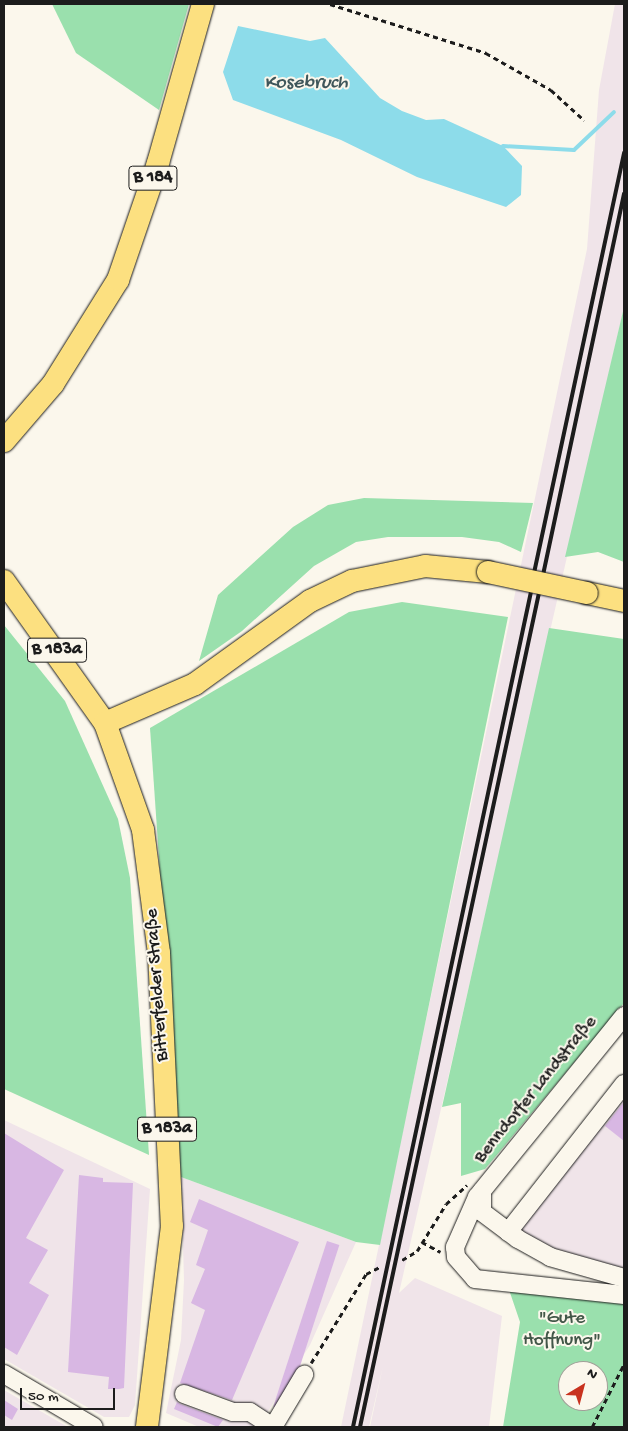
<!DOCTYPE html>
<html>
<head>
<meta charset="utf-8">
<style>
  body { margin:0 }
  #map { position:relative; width:628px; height:1431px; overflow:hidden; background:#fbf7ec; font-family:"Gochi Hand",sans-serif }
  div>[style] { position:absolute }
  .built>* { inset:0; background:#f0e4e9 }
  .green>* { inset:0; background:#9ae0ad }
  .water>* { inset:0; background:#8ddcea }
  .stream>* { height:4px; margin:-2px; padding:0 2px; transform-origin:2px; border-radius:2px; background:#8ddcea }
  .building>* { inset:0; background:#d8b7e3; transform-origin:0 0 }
  .path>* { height:2.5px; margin-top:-1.25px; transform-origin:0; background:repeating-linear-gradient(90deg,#1c1c1c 0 5px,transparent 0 9px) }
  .roads { filter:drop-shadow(0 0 1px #1c1c1c) drop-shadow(0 0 1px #1c1c1c) }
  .minor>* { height:18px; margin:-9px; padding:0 9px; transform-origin:9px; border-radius:9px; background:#fbf7ec }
  .major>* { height:22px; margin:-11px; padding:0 11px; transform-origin:11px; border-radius:11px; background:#fce080 }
  .rail>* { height:4px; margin:-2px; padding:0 2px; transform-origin:2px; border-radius:2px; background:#1c1c1c }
  .bridges { filter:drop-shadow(0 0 1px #1c1c1c) drop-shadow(0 0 1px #1c1c1c) }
  .major-bridge>* { height:22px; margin:-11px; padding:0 11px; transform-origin:11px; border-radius:11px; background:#fce080 }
  span { translate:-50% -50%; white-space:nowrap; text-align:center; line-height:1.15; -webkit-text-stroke:4px #fbf7ec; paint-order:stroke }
  .shield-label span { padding:1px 4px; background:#fbf7ec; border:1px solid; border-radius:4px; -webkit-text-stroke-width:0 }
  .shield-label { font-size:18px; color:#1c1c1c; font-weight:700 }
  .street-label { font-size:19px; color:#1c1c1c }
  .park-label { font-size:19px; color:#425748 }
  .water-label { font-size:20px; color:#3e565a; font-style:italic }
  .frame { position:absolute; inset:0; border:5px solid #1c1c1c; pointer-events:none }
  .north { position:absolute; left:558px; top:1361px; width:50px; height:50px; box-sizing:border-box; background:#fbf7ec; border:1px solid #a29f99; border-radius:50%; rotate:37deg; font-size:14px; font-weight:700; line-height:20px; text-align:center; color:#1c1c1c }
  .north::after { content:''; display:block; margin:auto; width:18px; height:22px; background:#c8321e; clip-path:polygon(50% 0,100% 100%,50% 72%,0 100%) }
  .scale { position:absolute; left:20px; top:1388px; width:95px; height:22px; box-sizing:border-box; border:2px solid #1c1c1c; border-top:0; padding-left:6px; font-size:15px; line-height:18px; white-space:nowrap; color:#1c1c1c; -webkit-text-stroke:4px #fbf7ec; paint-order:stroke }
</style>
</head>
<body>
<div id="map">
  <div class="built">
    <div style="clip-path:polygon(615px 4px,624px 4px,624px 307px,399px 1293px,415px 1278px,502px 1316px,489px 1427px,370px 1427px,383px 1366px,369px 1427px,341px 1427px,587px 249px,599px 90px)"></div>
    <div style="clip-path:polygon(624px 1085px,624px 1277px,508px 1232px)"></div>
    <div style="clip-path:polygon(4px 1120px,150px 1189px,135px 1405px,129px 1417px,104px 1417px,4px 1359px)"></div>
    <div style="clip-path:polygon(181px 1177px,356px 1242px,310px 1345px,258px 1427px,199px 1427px,166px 1413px,181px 1340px,184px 1280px)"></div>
    <div style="clip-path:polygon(4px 1390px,68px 1427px,4px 1427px)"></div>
  </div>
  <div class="green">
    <div style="clip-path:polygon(52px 4px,189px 4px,159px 110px,76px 53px)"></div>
    <div style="clip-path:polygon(624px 307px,624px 562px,598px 552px,565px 557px)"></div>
    <div style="clip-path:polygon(364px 498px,533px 503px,521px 552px,499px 542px,462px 537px,388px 537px,356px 542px,314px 566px,242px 631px,199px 661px,218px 595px,293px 527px,328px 505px)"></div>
    <div style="clip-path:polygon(402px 602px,508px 617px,380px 1245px,356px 1242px,181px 1177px,150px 728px,349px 612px)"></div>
    <div style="clip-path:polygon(4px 625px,65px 701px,118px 819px,130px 878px,149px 1155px,4px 1089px)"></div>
    <div style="clip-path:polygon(549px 628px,624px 639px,624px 1003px,485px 1169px,461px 1176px,461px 1103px,442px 1107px)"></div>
    <div style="clip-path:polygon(evenodd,506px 1281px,624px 1295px,624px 1427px,503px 1427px,520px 1322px,506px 1281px,568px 1371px,598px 1371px,598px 1401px,568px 1401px,568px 1371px)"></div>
  </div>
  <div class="water">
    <div style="clip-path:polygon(238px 26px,310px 41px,325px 38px,380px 98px,402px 111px,426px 120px,444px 119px,503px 146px,522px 166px,521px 195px,506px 207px,417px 177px,341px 140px,233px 100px,223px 72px)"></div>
  </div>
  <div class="stream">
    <div style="left:503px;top:146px;width:71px;rotate:3.2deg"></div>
    <div style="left:574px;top:150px;width:55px;rotate:-43.5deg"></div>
  </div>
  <div class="building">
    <div style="clip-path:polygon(624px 1102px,624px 1141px,605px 1126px)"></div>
    <div style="clip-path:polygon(4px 1133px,64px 1170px,26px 1238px,48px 1250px,29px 1283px,49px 1295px,17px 1355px,4px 1347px)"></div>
    <div style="clip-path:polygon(79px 1175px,103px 1178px,103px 1182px,133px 1183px,124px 1388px,119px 1389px,108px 1389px,109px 1377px,68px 1372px)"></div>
    <div style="clip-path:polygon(199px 1199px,299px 1242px,232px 1400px,180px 1383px,205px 1310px,191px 1303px,205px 1269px,196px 1265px,208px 1230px,190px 1222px)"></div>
    <div style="left:327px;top:1241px;width:13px;height:174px;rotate:18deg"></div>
    <div style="clip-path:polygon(4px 1400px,18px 1409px,12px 1420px,4px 1415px)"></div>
    <div style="clip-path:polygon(177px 1402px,180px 1404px,223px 1420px,218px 1427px,174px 1409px)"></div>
  </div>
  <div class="path">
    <div style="left:330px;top:4px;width:164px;rotate:17.4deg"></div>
    <div style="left:486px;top:53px;width:75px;rotate:29.6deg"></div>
    <div style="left:551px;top:90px;width:45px;rotate:42.3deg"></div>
    <div style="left:422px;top:1242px;width:21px;rotate:28deg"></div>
    <div style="left:402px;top:1260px;width:17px;rotate:-31deg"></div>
    <div style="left:417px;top:1251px;width:55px;rotate:-58.3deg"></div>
    <div style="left:446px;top:1204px;width:28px;rotate:-42deg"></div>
    <div style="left:311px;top:1363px;width:105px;rotate:-58.3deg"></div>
    <div style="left:366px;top:1274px;width:16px;rotate:-27deg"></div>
    <div style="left:592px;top:1427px;width:71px;rotate:-63.1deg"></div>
  </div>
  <div class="roads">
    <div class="minor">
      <div style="left:624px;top:1016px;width:233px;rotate:129.1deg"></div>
      <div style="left:477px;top:1197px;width:55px;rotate:113.7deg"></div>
      <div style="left:455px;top:1247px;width:10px;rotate:84deg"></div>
      <div style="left:456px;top:1257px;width:29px;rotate:49deg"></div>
      <div style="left:475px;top:1279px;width:150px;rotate:6.1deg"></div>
      <div style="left:482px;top:1191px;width:21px;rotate:90deg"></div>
      <div style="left:482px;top:1212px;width:45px;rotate:36.9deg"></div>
      <div style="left:518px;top:1239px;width:37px;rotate:29deg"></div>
      <div style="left:550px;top:1257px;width:77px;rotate:15.8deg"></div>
      <div style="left:508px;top:1232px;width:188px;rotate:-51.9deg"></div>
      <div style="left:4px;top:1374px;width:104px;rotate:30.5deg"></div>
      <div style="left:184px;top:1394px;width:52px;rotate:20.2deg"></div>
      <div style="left:233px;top:1412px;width:17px"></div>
      <div style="left:250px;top:1412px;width:27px;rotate:33deg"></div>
      <div style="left:273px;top:1427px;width:61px;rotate:-59.2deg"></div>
    </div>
    <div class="major">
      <div style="left:4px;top:441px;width:75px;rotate:-49.3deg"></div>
      <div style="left:53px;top:384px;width:123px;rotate:-58deg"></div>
      <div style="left:118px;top:280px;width:124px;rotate:-71.1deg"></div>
      <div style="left:158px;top:163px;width:165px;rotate:-74.2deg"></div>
      <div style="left:4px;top:581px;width:174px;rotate:54.6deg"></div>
      <div style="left:105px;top:723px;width:114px;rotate:70.4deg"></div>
      <div style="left:143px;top:830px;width:124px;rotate:82.6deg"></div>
      <div style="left:159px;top:953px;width:273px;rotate:87.3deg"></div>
      <div style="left:172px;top:1226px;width:203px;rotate:97.1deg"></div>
      <div style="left:587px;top:593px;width:38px;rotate:12deg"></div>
      <div style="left:105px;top:723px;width:98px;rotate:-23.4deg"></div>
      <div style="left:195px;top:684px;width:142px;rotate:-35.8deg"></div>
      <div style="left:310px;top:601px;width:47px;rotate:-25.5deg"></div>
      <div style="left:352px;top:581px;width:75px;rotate:-11.6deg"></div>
      <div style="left:425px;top:566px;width:63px;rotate:5.4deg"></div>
    </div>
  </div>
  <div class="rail">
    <div style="left:534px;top:573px;width:430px;rotate:-77.9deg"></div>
    <div style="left:543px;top:575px;width:390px;rotate:-78deg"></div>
    <div style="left:353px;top:1427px;width:854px;rotate:-77.97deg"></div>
    <div style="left:360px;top:1427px;width:853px;rotate:-77.89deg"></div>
  </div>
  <div class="bridges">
    <div class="major-bridge">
      <div style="left:488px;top:572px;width:101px;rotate:12deg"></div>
    </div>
  </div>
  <div class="shield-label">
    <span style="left:153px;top:178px">B 184</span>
    <span style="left:57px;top:650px">B 183a</span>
    <span style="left:167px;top:1129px">B 183a</span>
  </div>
  <div class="street-label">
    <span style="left:158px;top:985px;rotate:-94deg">Bitterfelder Straße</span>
    <span style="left:536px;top:1090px;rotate:-51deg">Benndorfer Landstraße</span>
  </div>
  <div class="park-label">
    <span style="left:562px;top:1330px">"Gute<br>Hoffnung"</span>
  </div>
  <div class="water-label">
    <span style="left:306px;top:83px">Kosebruch</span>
  </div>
  <div class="frame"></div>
  <div class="north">N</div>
  <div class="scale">50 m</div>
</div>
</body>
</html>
